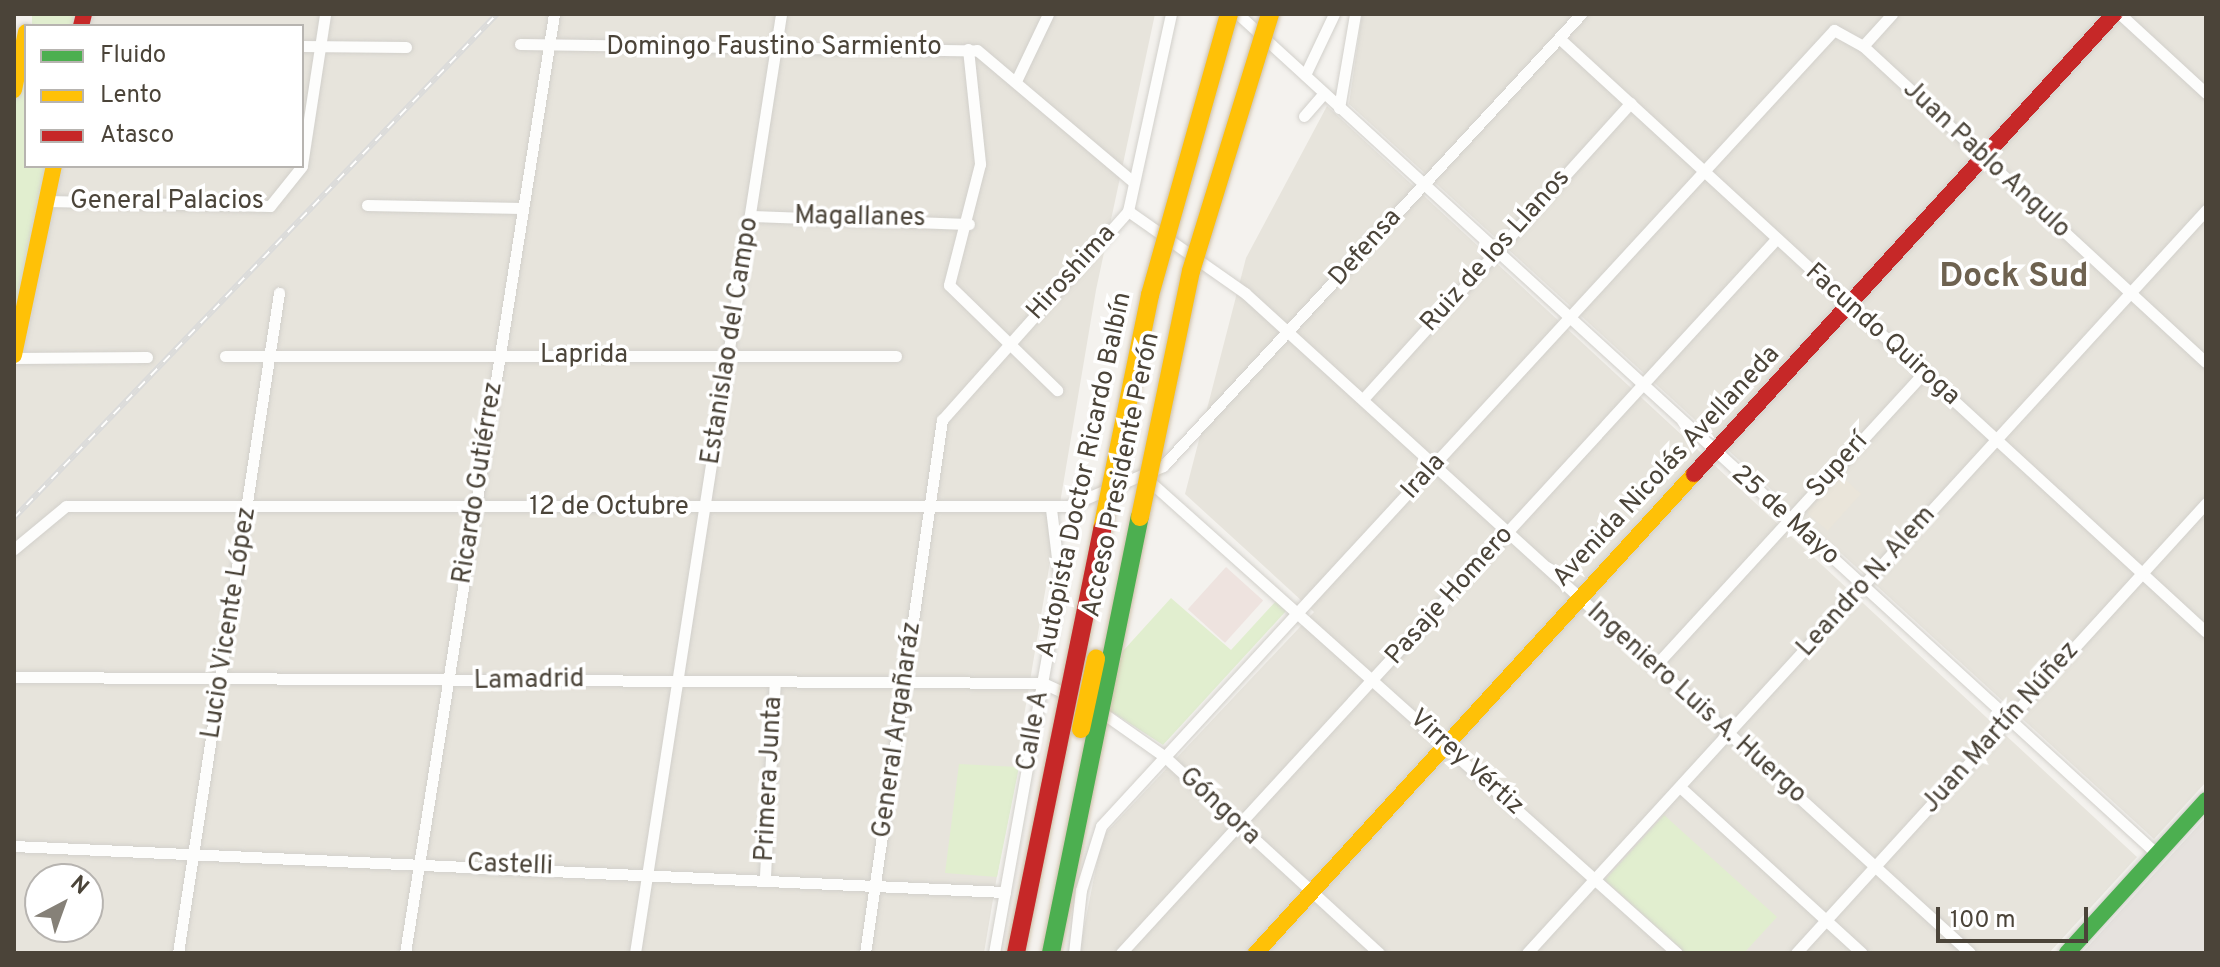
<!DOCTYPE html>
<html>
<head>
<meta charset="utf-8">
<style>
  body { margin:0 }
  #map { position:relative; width:2220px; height:967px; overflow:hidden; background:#f4f2ee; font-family:Overpass,sans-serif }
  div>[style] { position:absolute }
  .residential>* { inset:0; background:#e7e4dc }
  .industrial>* { inset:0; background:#e6e2de }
  .education>* { inset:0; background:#eae5da; transform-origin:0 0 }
  .medical>* { inset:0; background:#eee3df; transform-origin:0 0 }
  .green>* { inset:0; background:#e1eecf; transform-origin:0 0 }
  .roads { filter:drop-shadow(0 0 2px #d2d0cb) drop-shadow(0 0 2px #d2d0cb) }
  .street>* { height:11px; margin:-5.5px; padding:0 5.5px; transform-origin:5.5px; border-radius:5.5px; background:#fdfdfc }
  .fast>* { height:16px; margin:-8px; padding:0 8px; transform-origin:8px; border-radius:8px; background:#4caf50 }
  .slow>* { height:16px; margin:-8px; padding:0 8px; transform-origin:8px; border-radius:8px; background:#ffc107 }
  .jam>* { height:16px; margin:-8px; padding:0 8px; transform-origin:8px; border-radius:8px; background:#c62828 }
  .rail>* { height:6px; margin-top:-3px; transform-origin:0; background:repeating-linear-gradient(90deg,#fff 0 9px,#dbdbda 0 18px); box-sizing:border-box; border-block:2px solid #dbdbda }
  .bridges { filter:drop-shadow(0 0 2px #ccbfa9) drop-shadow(0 0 2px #ccbfa9) }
  .fast-bridge>* { height:18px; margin:-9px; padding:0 9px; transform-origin:9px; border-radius:9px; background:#4caf50 }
  .slow-bridge>* { height:18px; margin:-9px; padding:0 9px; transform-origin:9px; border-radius:9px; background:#ffc107 }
  .jam-bridge>* { height:18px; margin:-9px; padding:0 9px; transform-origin:9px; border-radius:9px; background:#c62828 }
  span { translate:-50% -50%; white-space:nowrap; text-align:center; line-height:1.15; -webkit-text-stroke:7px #fff; paint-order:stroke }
  .street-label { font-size:26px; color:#4b4439 }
  .district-label { font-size:34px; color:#6e6250; font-weight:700 }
  .frame { position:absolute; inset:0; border:16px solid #4b4439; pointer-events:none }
  .legend { position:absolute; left:24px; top:24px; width:280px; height:144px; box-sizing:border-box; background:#fff; border:2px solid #b7b4b0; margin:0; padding:10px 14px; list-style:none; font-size:24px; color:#4b4439 }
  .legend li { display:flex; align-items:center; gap:16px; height:40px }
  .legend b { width:40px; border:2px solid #b7b4b0 }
  .north { position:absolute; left:24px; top:863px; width:80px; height:80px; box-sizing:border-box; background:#fff; border:2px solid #b7b4b0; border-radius:50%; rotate:41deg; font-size:22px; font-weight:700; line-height:32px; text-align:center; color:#4b4439 }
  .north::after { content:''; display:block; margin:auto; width:28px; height:36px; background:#868178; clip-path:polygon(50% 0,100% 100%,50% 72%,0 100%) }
  .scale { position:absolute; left:1936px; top:907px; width:152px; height:36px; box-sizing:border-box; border:4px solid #4b4439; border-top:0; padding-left:10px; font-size:24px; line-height:28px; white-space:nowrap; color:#4b4439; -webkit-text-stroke:6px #fff; paint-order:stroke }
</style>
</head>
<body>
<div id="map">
  <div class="residential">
    <div style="clip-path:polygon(evenodd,90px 14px,1155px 14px,1096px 290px,984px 953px,14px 953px,14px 369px,59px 166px,302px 166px,302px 26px,88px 26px,90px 14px,40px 879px,88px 879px,88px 927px,40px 927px,40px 879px)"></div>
    <div style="clip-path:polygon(1362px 14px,2206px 14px,2206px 782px,2154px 839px,1349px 104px)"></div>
    <div style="clip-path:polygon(1327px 106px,2137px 857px,2049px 953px,1079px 953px,1102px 837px,1314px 612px,1185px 494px,1246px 258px)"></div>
  </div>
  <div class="industrial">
    <div style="clip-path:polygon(2206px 817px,2206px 953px,2082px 953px)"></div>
  </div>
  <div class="education">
    <div style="left:1838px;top:473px;width:31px;height:50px;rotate:42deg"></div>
  </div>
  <div class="medical">
    <div style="left:1226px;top:567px;width:50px;height:57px;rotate:42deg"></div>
  </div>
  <div class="green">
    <div style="left:32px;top:14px;width:51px;height:12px"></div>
    <div style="clip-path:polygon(26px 35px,26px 166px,54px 166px,14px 355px,14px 90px)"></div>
    <div style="clip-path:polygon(1171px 598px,1231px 650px,1276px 601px,1286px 611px,1163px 745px,1106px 708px,1123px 651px)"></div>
    <div style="clip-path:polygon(959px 764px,1019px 767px,997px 877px,945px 873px)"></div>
    <div style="clip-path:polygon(1664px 815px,1777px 917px,1744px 953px,1686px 953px,1605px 880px)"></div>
  </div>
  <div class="roads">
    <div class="street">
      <div style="left:1238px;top:14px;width:1245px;rotate:42.43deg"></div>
      <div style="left:2120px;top:14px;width:117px;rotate:42.6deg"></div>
      <div style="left:1559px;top:38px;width:878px;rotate:42.55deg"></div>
      <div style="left:520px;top:44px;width:457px;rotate:0.8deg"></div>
      <div style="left:977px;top:50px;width:204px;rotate:40.2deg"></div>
      <div style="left:302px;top:46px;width:104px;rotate:0.6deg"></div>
      <div style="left:1863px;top:46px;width:43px;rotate:-47.8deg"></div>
      <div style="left:968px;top:49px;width:116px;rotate:84deg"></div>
      <div style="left:980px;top:164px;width:125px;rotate:104.4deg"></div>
      <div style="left:949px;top:285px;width:151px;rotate:44.2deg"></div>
      <div style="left:1305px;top:75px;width:68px;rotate:-64.6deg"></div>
      <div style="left:1017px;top:79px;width:72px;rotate:-64.5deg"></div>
      <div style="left:1339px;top:108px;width:95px;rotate:-80.3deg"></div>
      <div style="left:1304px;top:116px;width:30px;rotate:-49deg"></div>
      <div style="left:302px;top:165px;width:153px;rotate:-81.3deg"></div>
      <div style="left:48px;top:201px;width:222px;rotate:1.3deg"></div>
      <div style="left:270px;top:206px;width:51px;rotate:-51.3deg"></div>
      <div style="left:367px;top:205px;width:155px;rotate:1.1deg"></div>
      <div style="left:1128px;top:211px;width:143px;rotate:35deg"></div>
      <div style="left:1245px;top:293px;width:980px;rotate:42.31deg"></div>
      <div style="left:751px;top:216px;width:218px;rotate:2.1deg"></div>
      <div style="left:225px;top:356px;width:671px"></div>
      <div style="left:14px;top:358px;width:133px;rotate:-0.4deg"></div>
      <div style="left:1363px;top:399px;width:399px;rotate:-47.9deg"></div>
      <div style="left:1147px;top:479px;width:711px;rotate:41.81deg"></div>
      <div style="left:14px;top:549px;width:67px;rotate:-39.6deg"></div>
      <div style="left:66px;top:506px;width:1002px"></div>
      <div style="left:1068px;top:506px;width:103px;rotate:-22.8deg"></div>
      <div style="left:1163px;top:466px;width:616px;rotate:-47.24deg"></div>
      <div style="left:1655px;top:666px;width:398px;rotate:-47.5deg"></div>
      <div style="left:14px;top:677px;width:1029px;rotate:0.33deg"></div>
      <div style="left:1043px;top:683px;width:31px;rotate:25deg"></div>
      <div style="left:1097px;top:709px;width:83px;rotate:35.2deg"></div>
      <div style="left:1165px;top:757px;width:290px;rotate:42.5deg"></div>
      <div style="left:1680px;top:787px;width:246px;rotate:42.4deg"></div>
      <div style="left:14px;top:846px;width:992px;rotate:2.66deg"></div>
      <div style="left:765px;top:876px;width:195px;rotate:-87.1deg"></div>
      <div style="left:178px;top:953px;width:668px;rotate:-81.3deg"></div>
      <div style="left:405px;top:953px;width:951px;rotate:-80.98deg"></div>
      <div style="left:635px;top:953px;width:950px;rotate:-81.16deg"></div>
      <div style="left:865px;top:953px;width:539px;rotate:-81.78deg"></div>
      <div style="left:942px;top:420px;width:280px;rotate:-48.3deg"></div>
      <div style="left:1128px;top:211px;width:202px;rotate:-77.7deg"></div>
      <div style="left:994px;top:953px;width:377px;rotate:-79.9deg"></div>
      <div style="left:1060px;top:582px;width:74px;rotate:-97deg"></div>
      <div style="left:1074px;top:953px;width:63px;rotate:-83.7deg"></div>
      <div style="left:1081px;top:890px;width:67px;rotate:-72.6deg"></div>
      <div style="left:1101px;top:826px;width:1082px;rotate:-47.36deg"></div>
      <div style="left:1834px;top:30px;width:33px;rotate:29deg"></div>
      <div style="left:1863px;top:46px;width:466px;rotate:42.7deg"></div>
      <div style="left:1121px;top:953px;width:970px;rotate:-47.46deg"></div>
      <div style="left:1527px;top:953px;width:1007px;rotate:-47.58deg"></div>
      <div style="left:1796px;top:953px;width:609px;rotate:-47.66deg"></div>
    </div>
    <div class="fast">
      <div style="left:2067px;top:953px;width:207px;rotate:-47.7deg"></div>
    </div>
    <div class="slow">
      <div style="left:14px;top:90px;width:59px;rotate:-78.3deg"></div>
      <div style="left:14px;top:355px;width:193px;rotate:-78.1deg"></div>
      <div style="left:1256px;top:953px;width:649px;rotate:-47.56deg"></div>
    </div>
    <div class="jam">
      <div style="left:81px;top:26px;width:12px;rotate:-76deg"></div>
      <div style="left:1694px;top:474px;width:623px;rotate:-47.6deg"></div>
    </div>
  </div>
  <div class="rail">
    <div style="left:14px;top:518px;width:698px;rotate:-46.22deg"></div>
  </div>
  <div class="bridges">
    <div class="fast-bridge">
      <div style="left:1051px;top:953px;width:445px;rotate:-78.5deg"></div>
    </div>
    <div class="slow-bridge">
      <div style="left:1140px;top:517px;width:251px;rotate:-78.3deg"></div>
      <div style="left:1191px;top:271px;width:269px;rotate:-72.9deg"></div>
      <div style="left:1102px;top:529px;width:239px;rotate:-78.4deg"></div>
      <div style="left:1150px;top:295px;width:292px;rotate:-74.3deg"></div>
      <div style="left:1081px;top:729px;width:72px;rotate:-77.9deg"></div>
    </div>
    <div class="jam-bridge">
      <div style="left:1016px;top:953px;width:433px;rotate:-78.5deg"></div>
    </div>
  </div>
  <div class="street-label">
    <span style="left:774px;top:48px">Domingo Faustino Sarmiento</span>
    <span style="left:1986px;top:160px;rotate:43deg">Juan Pablo Angulo</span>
    <span style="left:167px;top:202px">General Palacios</span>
    <span style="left:860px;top:218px;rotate:1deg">Magallanes</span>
    <span style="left:1366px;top:248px;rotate:-48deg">Defensa</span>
    <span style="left:1496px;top:251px;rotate:-48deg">Ruiz de los Llanos</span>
    <span style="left:1072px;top:273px;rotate:-48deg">Hiroshima</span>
    <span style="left:1882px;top:335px;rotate:42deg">Facundo Quiroga</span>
    <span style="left:731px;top:341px;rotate:-81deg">Estanislao del Campo</span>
    <span style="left:584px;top:356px">Laprida</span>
    <span style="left:1838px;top:466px;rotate:-48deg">Superí</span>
    <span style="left:1667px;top:467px;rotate:-47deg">Avenida Nicolás Avellaneda</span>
    <span style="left:1085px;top:475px;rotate:-78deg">Autopista Doctor Ricardo Balbín</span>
    <span style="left:1122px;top:475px;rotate:-78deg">Acceso Presidente Perón</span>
    <span style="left:1424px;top:477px;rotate:-48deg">Irala</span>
    <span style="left:479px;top:483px;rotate:-81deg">Ricardo Gutiérrez</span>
    <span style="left:609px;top:508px">12 de Octubre</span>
    <span style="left:1785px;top:516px;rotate:42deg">25 de Mayo</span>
    <span style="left:1867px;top:582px;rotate:-48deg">Leandro N. Alem</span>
    <span style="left:1450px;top:596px;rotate:-48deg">Pasaje Homero</span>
    <span style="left:230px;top:623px;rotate:-81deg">Lucio Vicente López</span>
    <span style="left:529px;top:681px;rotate:-1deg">Lamadrid</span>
    <span style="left:1696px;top:704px;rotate:42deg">Ingeniero Luis A. Huergo</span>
    <span style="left:2001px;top:728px;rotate:-48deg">Juan Martín Núñez</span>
    <span style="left:898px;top:730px;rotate:-82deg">General Argañaráz</span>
    <span style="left:1034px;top:731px;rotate:-80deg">Calle A</span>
    <span style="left:1466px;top:763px;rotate:42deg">Virrey Vértiz</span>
    <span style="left:770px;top:779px;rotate:-87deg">Primera Junta</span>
    <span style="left:1219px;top:807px;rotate:43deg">Góngora</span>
    <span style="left:510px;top:866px;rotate:2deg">Castelli</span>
  </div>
  <div class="district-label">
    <span style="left:2014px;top:278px">Dock Sud</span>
  </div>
  <div class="frame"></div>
  <ul class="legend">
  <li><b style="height:10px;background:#4caf50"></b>Fluido</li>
  <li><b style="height:10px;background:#ffc107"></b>Lento</li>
  <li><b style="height:10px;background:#c62828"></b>Atasco</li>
  </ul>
  <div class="north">N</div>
  <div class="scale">100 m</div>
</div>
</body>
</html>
